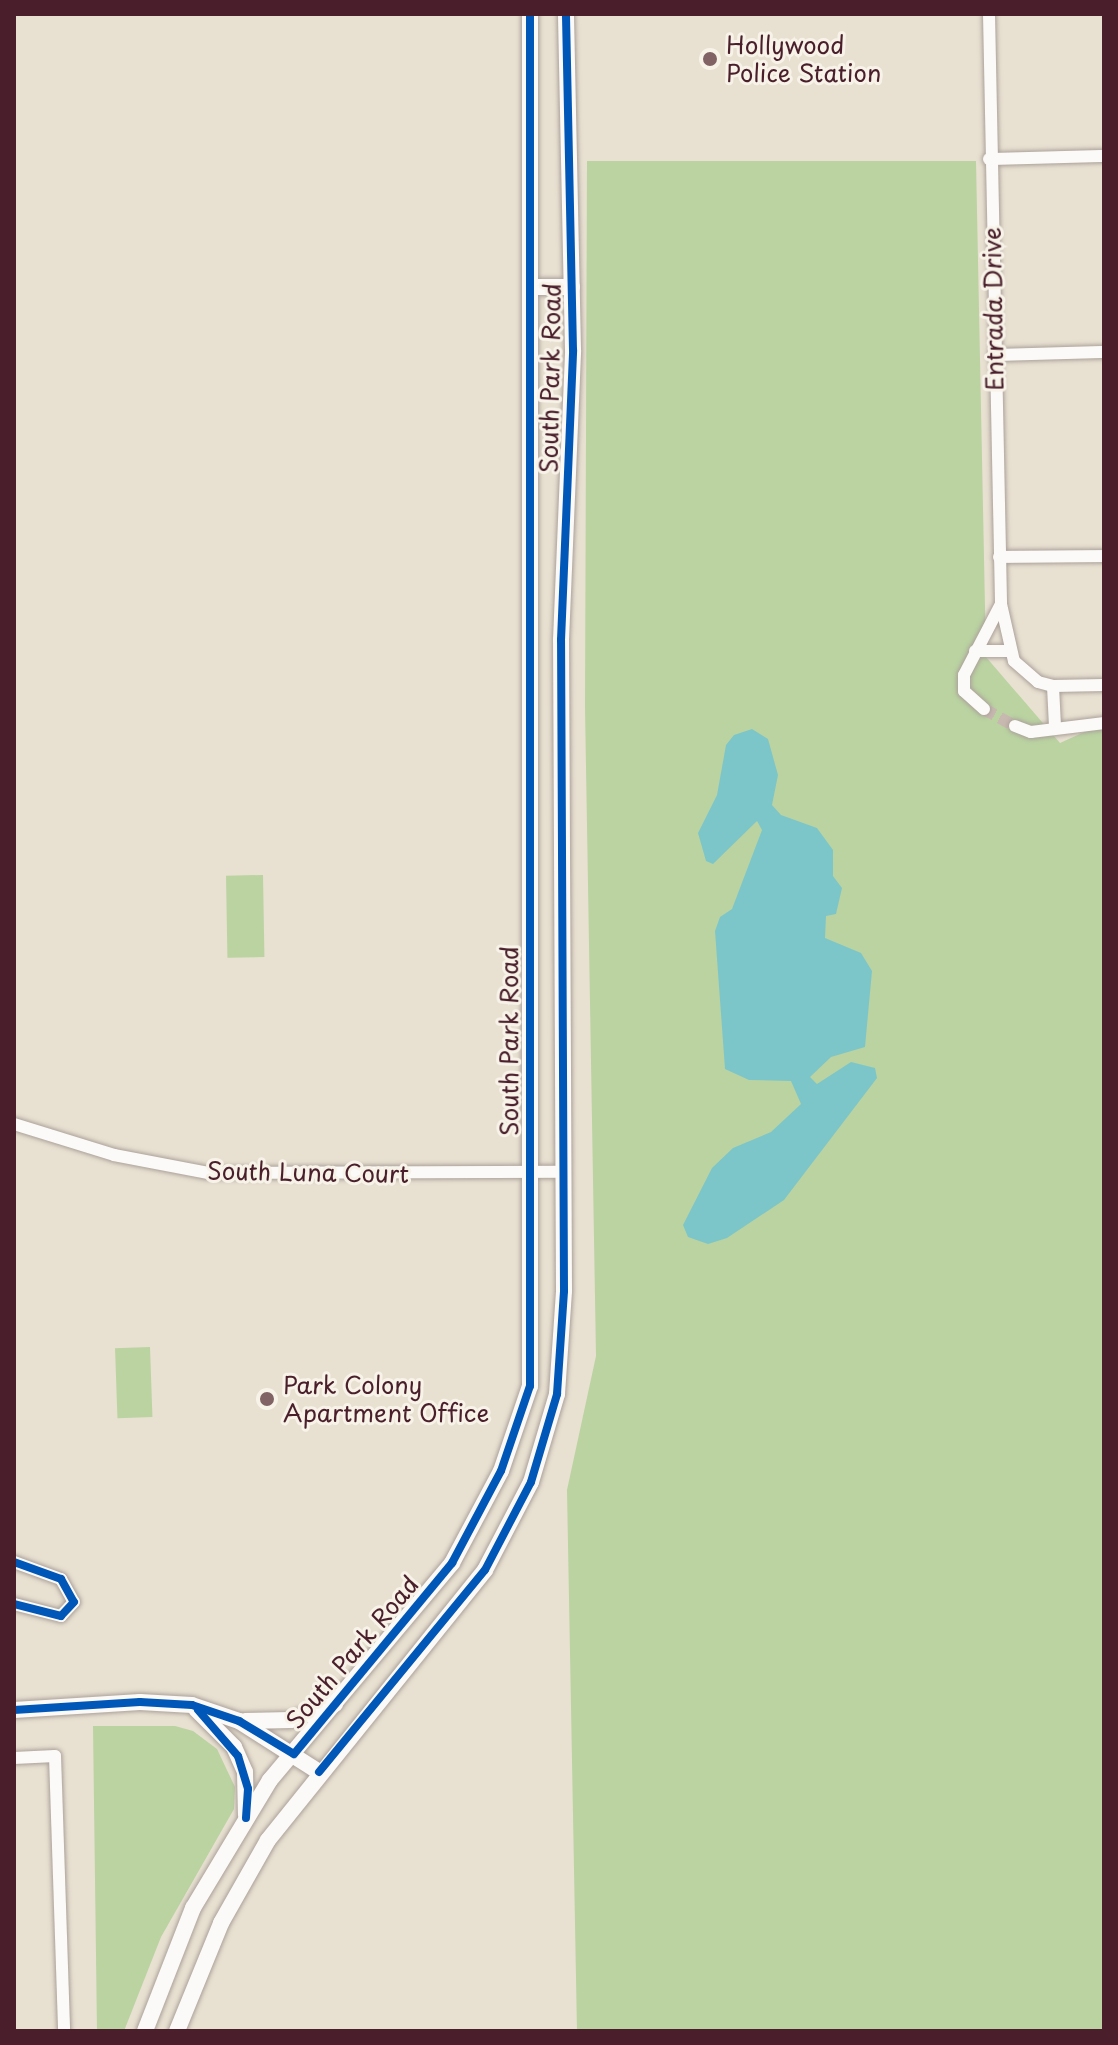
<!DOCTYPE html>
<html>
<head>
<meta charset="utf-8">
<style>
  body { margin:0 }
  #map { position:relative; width:1118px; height:2045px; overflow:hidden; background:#e8e0d1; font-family:"Playpen Sans",sans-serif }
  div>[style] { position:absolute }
  .green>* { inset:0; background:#bad3a1; transform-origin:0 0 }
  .water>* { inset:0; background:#7cc6c9 }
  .street-tunnel>* { height:12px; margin-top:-6px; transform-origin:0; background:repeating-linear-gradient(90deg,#c8b9b0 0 12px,transparent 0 18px) }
  .roads { filter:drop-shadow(0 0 2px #aba19a) drop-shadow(0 0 2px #aba19a) }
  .street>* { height:12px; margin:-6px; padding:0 6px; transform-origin:6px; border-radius:6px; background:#fcfaf8 }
  .secondary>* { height:16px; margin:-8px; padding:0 8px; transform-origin:8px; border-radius:8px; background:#fcfaf8 }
  .cycleway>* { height:8px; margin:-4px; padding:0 4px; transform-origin:4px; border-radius:4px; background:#0057b8 }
  .dots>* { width:22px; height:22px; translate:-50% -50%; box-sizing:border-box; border:4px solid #f7f3e8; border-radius:50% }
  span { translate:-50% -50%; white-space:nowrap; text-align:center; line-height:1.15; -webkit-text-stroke:6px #f7f3e8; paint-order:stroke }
  .poi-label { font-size:24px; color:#4a1f2b }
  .left { translate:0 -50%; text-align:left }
  .street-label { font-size:24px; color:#4a1f2b }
  .frame { position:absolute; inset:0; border:16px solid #4a1f2b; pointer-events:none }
</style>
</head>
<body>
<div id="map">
  <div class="green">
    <div style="clip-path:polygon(587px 161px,976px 161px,986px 657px,1060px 743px,1104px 723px,1104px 2031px,577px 2031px,567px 1490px,596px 1356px,585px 707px)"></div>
    <div style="left:263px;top:875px;width:82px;height:37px;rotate:89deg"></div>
    <div style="left:150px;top:1347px;width:70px;height:35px;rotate:88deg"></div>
    <div style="clip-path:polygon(93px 1726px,175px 1726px,193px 1731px,217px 1749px,235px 1787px,234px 1809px,161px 1937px,124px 2031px,97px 2031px)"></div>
  </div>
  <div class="water">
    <div style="clip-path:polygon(752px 729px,768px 739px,778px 775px,772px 805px,781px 815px,817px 828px,833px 850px,833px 876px,842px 888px,836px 914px,826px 916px,825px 938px,861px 953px,872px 971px,865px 1047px,831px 1057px,810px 1077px,817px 1084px,851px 1062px,875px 1068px,877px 1078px,784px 1200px,727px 1238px,708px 1244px,688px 1237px,683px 1225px,712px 1168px,733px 1148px,771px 1132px,801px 1104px,791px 1081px,749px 1080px,725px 1069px,715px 931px,720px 917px,732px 909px,762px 830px,757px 821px,713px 864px,706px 861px,698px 833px,717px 795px,726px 745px,734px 735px)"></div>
  </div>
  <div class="street-tunnel">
    <div style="left:984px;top:709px;width:35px;rotate:29deg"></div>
  </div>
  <div class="roads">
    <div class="street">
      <div style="left:989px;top:14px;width:590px;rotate:88.83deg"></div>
      <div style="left:1001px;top:604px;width:58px;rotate:77.2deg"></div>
      <div style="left:1014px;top:661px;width:32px;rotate:41deg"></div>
      <div style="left:1038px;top:682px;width:16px;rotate:15deg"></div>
      <div style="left:989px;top:159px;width:115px;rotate:-1.5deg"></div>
      <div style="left:994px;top:355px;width:110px;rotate:-1.6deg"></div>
      <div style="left:999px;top:557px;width:105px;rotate:-0.5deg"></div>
      <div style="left:975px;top:651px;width:33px"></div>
      <div style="left:984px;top:709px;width:27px;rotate:-138deg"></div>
      <div style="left:964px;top:691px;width:16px;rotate:-90deg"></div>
      <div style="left:964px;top:675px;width:80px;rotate:-62.5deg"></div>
      <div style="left:1015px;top:726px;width:17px;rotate:21deg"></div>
      <div style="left:1031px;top:732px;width:74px;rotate:-7deg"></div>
      <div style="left:1055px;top:726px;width:40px;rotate:-92.9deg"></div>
      <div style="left:1053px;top:686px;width:51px;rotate:-1.1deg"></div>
      <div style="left:14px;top:1124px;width:105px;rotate:17.2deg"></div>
      <div style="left:114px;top:1155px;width:96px;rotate:10.8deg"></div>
      <div style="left:208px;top:1173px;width:353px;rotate:-0.2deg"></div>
      <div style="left:14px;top:1562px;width:50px;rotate:19.9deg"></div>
      <div style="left:61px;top:1579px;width:26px;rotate:61deg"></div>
      <div style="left:74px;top:1602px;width:19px;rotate:133deg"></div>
      <div style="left:61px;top:1616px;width:49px;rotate:-165.7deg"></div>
      <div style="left:14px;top:1758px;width:41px;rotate:-2.8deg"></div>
      <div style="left:55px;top:1756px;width:275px;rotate:88.1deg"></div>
    </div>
    <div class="secondary">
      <div style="left:533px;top:287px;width:39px"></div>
      <div style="left:196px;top:1709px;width:54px;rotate:45deg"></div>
      <div style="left:234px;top:1747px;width:27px;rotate:66deg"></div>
      <div style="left:245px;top:1772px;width:43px;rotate:88.7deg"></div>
      <div style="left:14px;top:1710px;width:126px;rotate:-3.6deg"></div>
      <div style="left:140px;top:1702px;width:52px;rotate:3.3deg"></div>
      <div style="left:192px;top:1705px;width:50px;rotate:18.8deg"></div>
      <div style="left:239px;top:1721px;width:95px;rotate:32.5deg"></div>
      <div style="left:245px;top:1721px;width:46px;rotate:-1.2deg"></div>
      <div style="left:291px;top:1720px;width:47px;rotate:-20deg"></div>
      <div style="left:145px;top:2031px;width:132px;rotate:-68.7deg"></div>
      <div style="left:193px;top:1908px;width:149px;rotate:-59deg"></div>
      <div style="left:270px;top:1780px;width:283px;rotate:-50deg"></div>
      <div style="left:452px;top:1563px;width:104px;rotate:-62deg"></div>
      <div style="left:501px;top:1471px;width:90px;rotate:-71.2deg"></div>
      <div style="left:530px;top:1386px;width:1372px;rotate:-90deg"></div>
      <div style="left:177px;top:2031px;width:117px;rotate:-67.8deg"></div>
      <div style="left:221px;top:1923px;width:95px;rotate:-60.5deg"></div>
      <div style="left:268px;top:1840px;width:346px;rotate:-51.2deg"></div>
      <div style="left:485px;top:1570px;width:99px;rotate:-62.4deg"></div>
      <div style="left:531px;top:1482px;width:92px;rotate:-73.5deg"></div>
      <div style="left:557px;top:1394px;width:103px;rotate:-86.1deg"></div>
      <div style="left:564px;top:1291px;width:651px;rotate:-90.26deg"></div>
      <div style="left:561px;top:640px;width:290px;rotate:-87.6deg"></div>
      <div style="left:573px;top:350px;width:336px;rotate:-91.2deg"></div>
    </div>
  </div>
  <div class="cycleway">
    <div style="left:14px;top:1562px;width:50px;rotate:19.9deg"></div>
    <div style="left:61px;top:1579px;width:26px;rotate:61deg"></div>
    <div style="left:74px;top:1602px;width:19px;rotate:133deg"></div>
    <div style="left:61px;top:1616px;width:49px;rotate:-165.7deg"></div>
    <div style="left:14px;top:1710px;width:126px;rotate:-3.6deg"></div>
    <div style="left:140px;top:1702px;width:52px;rotate:3.3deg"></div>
    <div style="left:192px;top:1705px;width:50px;rotate:18.8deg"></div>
    <div style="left:239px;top:1721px;width:64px;rotate:31deg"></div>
    <div style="left:294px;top:1754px;width:248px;rotate:-50.4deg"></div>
    <div style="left:452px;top:1563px;width:104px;rotate:-62deg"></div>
    <div style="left:501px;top:1471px;width:90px;rotate:-71.2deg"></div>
    <div style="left:530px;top:1386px;width:1372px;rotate:-90deg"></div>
    <div style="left:198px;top:1710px;width:61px;rotate:49deg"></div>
    <div style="left:238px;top:1756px;width:34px;rotate:73deg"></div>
    <div style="left:248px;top:1789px;width:29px;rotate:94deg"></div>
    <div style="left:319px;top:1772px;width:261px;rotate:-50.6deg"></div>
    <div style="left:485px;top:1570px;width:99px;rotate:-62.4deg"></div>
    <div style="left:531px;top:1482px;width:92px;rotate:-73.5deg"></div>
    <div style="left:557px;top:1394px;width:103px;rotate:-86.1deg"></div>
    <div style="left:564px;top:1291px;width:651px;rotate:-90.26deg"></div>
    <div style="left:561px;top:640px;width:290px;rotate:-87.6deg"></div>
    <div style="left:573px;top:350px;width:336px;rotate:-91.2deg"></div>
  </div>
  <div class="dots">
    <div style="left:710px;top:59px;background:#816365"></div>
    <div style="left:267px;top:1399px;background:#816365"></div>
  </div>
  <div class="poi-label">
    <span class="left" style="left:726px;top:59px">Hollywood<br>Police Station</span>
    <span class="left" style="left:283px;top:1399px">Park Colony<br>Apartment Office</span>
  </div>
  <div class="street-label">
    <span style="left:993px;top:309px;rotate:-91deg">Entrada Drive</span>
    <span style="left:550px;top:378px;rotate:-89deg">South Park Road</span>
    <span style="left:509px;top:1041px;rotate:-90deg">South Park Road</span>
    <span style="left:308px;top:1172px;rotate:1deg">South Luna Court</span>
    <span style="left:352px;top:1652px;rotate:-50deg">South Park Road</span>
  </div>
  <div class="frame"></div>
</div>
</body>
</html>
